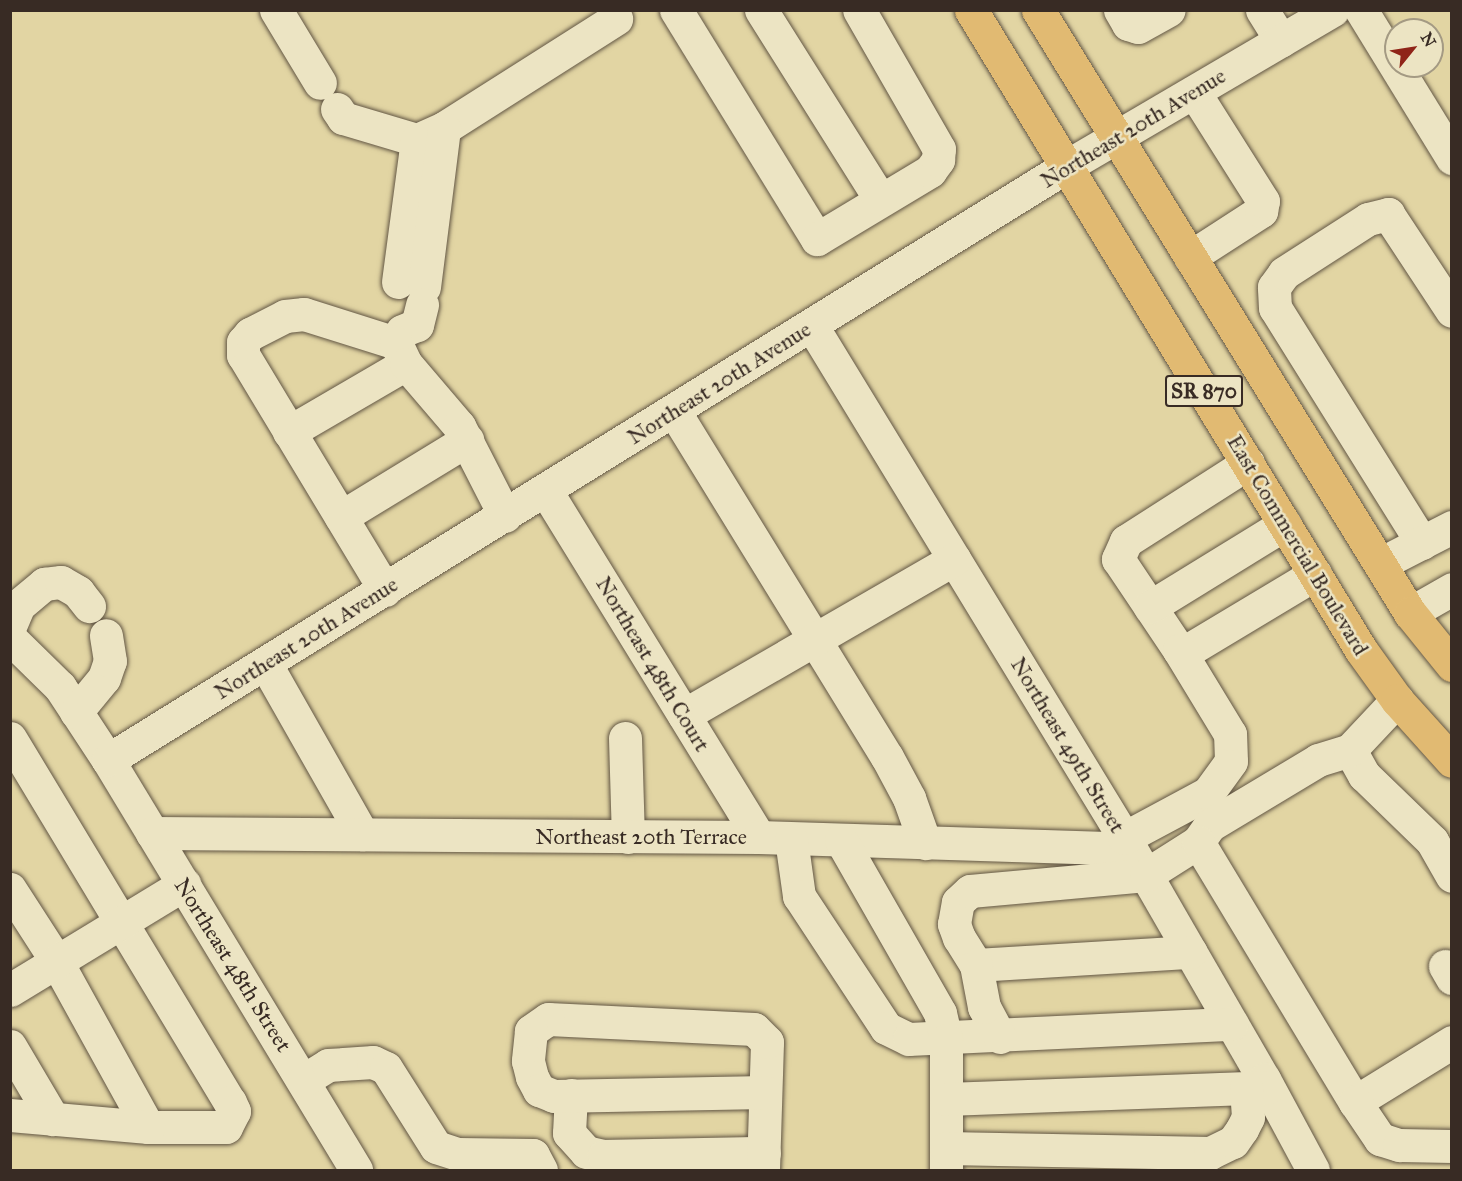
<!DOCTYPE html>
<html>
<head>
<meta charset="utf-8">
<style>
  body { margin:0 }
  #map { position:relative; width:1462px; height:1181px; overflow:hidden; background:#e2d5a3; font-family:"IM FELL Great Primer",serif }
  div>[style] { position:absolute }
  .roads { filter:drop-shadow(0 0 2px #625644) drop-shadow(0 0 2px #625644) }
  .minor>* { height:33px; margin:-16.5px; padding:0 16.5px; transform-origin:16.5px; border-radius:16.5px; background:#ece4c3 }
  .major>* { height:33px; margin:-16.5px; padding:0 16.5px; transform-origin:16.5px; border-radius:16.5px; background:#e1ba72 }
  span { translate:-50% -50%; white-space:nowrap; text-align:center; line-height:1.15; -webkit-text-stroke:5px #ece4c3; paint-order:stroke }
  .shield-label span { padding:2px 4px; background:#ece4c3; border:2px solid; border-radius:4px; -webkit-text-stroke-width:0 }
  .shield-label { font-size:21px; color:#382b24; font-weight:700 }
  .street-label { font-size:22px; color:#382b24 }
  .frame { position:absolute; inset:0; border:12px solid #382b24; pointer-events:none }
  .north { position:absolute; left:1384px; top:18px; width:60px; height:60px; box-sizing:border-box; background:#ece4c3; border:2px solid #a49a83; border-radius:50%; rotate:60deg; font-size:16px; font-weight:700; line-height:24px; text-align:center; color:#382b24 }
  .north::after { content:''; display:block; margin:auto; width:21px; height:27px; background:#8f2418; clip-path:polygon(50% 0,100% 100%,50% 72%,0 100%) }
</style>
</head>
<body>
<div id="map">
  <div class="roads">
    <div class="minor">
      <div style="left:276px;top:10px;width:85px;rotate:58.9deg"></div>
      <div style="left:676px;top:10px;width:269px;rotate:58.4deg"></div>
      <div style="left:817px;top:239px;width:132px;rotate:-31deg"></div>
      <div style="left:930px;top:171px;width:14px;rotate:-54deg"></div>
      <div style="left:938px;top:160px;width:11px;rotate:-85deg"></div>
      <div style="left:939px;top:149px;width:160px;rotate:-119.9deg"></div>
      <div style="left:761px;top:10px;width:223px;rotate:57.8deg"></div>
      <div style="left:1120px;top:10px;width:16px;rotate:60deg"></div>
      <div style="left:1128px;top:24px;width:10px;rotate:17deg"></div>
      <div style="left:1138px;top:27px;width:35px;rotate:-29deg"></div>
      <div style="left:1262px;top:10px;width:36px;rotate:58deg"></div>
      <div style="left:1361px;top:10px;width:174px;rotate:58.4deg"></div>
      <div style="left:337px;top:109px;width:11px;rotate:56deg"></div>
      <div style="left:343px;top:118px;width:77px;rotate:16.6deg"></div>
      <div style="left:417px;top:140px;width:30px;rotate:-24deg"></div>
      <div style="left:444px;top:128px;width:204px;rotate:-32.4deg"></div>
      <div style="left:1190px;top:257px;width:85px;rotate:-32.9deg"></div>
      <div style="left:1261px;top:211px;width:10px;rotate:-79deg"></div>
      <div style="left:1263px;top:201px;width:129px;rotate:-122.3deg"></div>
      <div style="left:398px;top:282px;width:143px;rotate:-82.4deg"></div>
      <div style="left:424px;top:287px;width:160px;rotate:-82.8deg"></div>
      <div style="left:812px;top:326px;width:613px;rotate:58.62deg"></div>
      <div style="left:1131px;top:849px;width:266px;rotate:60deg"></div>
      <div style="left:1264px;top:1079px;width:103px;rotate:61.7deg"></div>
      <div style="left:396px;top:343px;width:13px;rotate:-63deg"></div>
      <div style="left:402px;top:331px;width:16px;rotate:-22deg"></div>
      <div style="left:417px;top:325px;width:21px;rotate:-76deg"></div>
      <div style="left:674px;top:411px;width:406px;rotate:58.4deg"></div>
      <div style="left:887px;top:757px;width:47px;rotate:61.8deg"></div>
      <div style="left:909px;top:798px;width:48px;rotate:70.4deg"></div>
      <div style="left:289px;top:432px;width:135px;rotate:-30.2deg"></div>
      <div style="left:1248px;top:463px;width:145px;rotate:147.4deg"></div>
      <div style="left:1126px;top:541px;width:20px;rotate:114deg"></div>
      <div style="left:1118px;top:559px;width:110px;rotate:56.2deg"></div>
      <div style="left:1179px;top:650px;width:11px;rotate:-5deg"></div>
      <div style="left:1190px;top:649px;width:146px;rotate:-31deg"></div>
      <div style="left:546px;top:491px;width:406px;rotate:58.4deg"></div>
      <div style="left:341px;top:517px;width:148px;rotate:-31.4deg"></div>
      <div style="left:1422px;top:543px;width:277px;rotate:-122deg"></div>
      <div style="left:1275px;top:308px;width:21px;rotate:-93deg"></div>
      <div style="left:1274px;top:287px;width:17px;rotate:-54deg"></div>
      <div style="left:1284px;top:273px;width:100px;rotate:-32.7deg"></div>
      <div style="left:1368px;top:219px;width:21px;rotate:-14deg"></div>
      <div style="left:1388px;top:214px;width:116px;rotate:56.6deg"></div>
      <div style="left:1380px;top:564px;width:81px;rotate:-27.2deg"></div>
      <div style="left:385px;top:590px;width:275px;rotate:-121.1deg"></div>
      <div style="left:243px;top:355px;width:13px;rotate:-90deg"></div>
      <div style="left:243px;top:342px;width:11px;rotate:-49deg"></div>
      <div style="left:250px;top:334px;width:39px;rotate:-27deg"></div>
      <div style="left:285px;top:316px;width:19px;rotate:-6deg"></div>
      <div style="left:304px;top:314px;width:96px;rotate:17.5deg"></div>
      <div style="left:396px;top:343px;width:23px;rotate:65deg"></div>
      <div style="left:406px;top:364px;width:82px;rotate:49.5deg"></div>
      <div style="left:459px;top:426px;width:101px;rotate:62.9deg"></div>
      <div style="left:1150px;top:607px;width:158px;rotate:-31.6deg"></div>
      <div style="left:1410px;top:613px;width:48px;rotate:-29.7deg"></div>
      <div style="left:10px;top:626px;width:23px;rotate:-67deg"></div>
      <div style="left:19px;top:605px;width:33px;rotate:-40deg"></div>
      <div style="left:44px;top:584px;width:17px;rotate:-7deg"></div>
      <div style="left:61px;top:582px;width:20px;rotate:30deg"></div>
      <div style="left:78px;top:592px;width:18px;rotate:52deg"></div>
      <div style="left:10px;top:638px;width:70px;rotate:44.4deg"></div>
      <div style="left:60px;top:687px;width:87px;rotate:56.7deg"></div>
      <div style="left:108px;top:760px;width:479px;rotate:58.8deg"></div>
      <div style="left:265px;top:663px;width:197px;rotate:60.4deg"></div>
      <div style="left:76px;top:712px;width:44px;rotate:-50.5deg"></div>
      <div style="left:104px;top:678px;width:18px;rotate:-71deg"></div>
      <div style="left:110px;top:661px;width:26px;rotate:-99deg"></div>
      <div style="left:684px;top:715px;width:312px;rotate:-30deg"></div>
      <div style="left:10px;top:738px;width:425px;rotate:58.9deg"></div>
      <div style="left:230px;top:1102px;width:10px;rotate:66deg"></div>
      <div style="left:234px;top:1111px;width:18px;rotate:117deg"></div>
      <div style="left:226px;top:1127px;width:78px;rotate:180deg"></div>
      <div style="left:148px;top:1127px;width:188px;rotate:-118.9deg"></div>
      <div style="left:57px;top:962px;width:87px;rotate:-122.8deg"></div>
      <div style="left:625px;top:738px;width:99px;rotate:88.3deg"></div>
      <div style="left:1350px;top:750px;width:29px;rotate:61deg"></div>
      <div style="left:1364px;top:775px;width:95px;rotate:44.1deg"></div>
      <div style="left:1432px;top:841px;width:40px;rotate:60.3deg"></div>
      <div style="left:108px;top:760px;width:1128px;rotate:-31.77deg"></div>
      <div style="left:1067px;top:166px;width:308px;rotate:-30.4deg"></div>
      <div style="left:152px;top:833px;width:607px;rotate:0.38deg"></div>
      <div style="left:759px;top:837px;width:372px;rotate:1.8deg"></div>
      <div style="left:1124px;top:838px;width:95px;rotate:-28.2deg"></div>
      <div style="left:1208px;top:793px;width:39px;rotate:-54deg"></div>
      <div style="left:1231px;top:761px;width:27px;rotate:-92deg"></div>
      <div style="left:1230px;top:734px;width:98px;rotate:-121.3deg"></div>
      <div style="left:791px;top:839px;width:58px;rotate:82deg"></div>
      <div style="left:799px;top:896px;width:158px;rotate:56.6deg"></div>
      <div style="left:886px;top:1028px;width:25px;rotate:26deg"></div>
      <div style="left:909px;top:1039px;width:323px;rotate:-2.7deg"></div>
      <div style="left:841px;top:840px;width:199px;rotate:60.2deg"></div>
      <div style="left:940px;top:1013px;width:28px;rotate:77deg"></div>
      <div style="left:946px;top:1040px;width:130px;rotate:90deg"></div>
      <div style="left:1198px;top:842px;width:21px;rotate:-55deg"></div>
      <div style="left:1210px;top:825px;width:126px;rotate:-31deg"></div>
      <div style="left:1318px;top:760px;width:34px;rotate:-17deg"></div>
      <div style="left:1350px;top:750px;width:69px;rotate:-46.8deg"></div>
      <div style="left:976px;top:965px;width:215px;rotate:-3.5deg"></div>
      <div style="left:1445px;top:966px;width:14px;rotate:60deg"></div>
      <div style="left:10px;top:990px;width:204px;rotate:-31.3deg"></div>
      <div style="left:1000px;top:1037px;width:34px;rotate:-118deg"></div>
      <div style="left:984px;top:1007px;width:43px;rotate:-100.8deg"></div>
      <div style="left:976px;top:965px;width:32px;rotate:-122deg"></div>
      <div style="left:959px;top:938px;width:15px;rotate:-110deg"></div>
      <div style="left:954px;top:924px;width:22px;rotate:-80deg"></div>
      <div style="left:958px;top:902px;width:16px;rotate:-43deg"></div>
      <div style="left:970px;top:891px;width:177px;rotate:-5.2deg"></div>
      <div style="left:1146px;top:875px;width:62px;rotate:-32.4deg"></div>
      <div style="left:1198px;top:842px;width:304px;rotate:58.9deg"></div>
      <div style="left:1355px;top:1102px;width:114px;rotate:-31.7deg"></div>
      <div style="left:10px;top:1046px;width:85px;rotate:59.5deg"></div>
      <div style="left:304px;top:1080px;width:28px;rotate:-32deg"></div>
      <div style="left:328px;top:1065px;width:45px;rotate:-3.8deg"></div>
      <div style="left:373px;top:1062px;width:14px;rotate:25deg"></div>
      <div style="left:386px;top:1068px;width:93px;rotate:57.7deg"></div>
      <div style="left:436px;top:1147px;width:23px;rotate:18deg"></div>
      <div style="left:458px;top:1154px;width:75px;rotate:0.8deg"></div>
      <div style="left:533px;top:1155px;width:17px;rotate:62deg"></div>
      <div style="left:571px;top:1095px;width:38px;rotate:93deg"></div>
      <div style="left:569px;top:1133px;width:25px;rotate:48deg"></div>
      <div style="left:586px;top:1152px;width:18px;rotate:13deg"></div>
      <div style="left:604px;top:1156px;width:160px;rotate:-1.1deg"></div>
      <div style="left:946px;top:1099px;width:322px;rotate:-2.1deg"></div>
      <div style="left:1355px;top:1102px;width:45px;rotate:56deg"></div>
      <div style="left:1380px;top:1139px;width:20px;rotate:18deg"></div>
      <div style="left:1399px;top:1145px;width:53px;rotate:1.1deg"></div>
      <div style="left:10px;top:1115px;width:139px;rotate:5deg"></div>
      <div style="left:946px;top:1148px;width:264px;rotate:1.1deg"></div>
      <div style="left:1210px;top:1153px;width:25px;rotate:-26deg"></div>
      <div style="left:1233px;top:1142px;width:16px;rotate:-55deg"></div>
      <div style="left:1242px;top:1129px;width:13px;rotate:-63deg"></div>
      <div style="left:1248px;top:1117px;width:29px;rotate:-94deg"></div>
      <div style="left:763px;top:1170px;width:128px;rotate:-88.2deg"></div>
      <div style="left:767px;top:1042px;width:18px;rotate:-135deg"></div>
      <div style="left:754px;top:1029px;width:206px;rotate:-177.2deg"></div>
      <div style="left:548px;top:1019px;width:21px;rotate:145deg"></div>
      <div style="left:531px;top:1031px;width:30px;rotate:96deg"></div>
      <div style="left:528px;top:1061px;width:16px;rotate:76deg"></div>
      <div style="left:532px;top:1077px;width:15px;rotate:62deg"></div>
      <div style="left:539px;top:1090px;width:16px;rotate:22deg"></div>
      <div style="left:554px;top:1096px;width:211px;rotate:-1.1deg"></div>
    </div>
    <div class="major">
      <div style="left:971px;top:10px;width:749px;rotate:58.64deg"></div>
      <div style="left:1361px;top:650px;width:62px;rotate:54.2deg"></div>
      <div style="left:1397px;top:700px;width:82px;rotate:48deg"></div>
      <div style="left:1038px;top:10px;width:709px;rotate:58.33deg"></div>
      <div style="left:1410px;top:613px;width:67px;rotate:51.1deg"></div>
    </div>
  </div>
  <div class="shield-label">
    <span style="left:1204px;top:391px">SR 870</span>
  </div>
  <div class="street-label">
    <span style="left:1133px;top:128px;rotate:-31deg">Northeast 20th Avenue</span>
    <span style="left:719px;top:383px;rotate:-32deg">Northeast 20th Avenue</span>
    <span style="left:1298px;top:545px;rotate:59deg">East Commercial Boulevard</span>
    <span style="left:306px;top:638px;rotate:-32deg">Northeast 20th Avenue</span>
    <span style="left:653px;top:664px;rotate:59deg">Northeast 48th Court</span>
    <span style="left:1068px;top:745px;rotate:59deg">Northeast 49th Street</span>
    <span style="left:641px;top:837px">Northeast 20th Terrace</span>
    <span style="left:233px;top:965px;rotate:58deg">Northeast 48th Street</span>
  </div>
  <div class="frame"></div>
  <div class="north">N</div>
</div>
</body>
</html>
